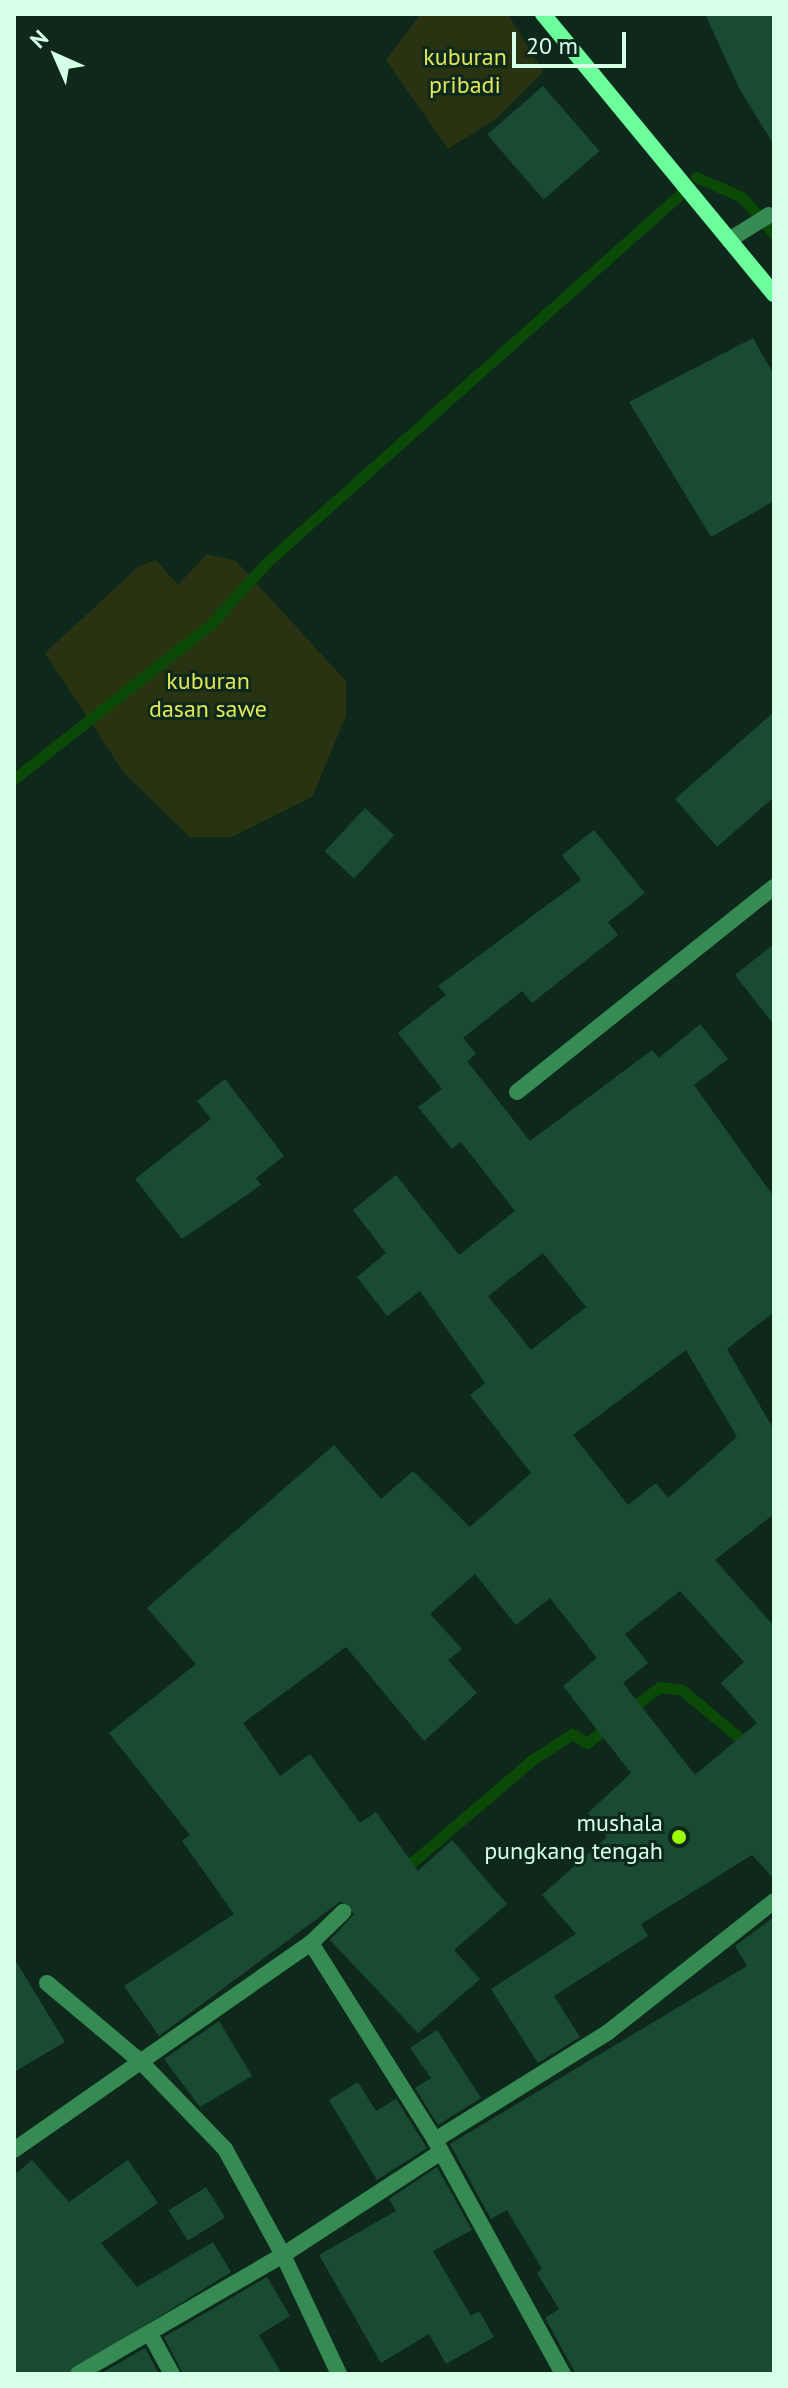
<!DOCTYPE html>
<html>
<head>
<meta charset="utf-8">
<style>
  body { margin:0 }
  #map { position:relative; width:788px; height:2388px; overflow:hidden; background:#0e291b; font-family:"PT Sans",sans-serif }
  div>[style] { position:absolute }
  .green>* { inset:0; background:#2a3311 }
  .stream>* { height:11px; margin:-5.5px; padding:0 5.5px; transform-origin:5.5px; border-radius:5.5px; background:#0b4907 }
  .building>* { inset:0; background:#194b32; transform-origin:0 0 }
  .street>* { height:16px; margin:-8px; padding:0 8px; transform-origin:8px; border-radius:8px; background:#368b53 }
  .secondary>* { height:16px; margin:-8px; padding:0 8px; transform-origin:8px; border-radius:8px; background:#6dff9c }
  .dots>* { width:22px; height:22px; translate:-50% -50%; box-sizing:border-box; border:4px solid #0e291b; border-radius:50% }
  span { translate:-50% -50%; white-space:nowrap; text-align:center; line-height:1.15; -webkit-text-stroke:6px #0e291b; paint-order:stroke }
  .park-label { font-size:24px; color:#e1e75a }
  .poi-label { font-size:24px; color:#d6ffe7 }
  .right { translate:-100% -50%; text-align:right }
  .frame { position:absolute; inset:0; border:16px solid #d6ffe7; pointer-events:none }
  .north { position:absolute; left:16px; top:16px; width:80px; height:80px; -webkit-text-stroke:6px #0e291b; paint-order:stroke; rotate:315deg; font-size:22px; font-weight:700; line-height:32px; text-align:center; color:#d6ffe7 }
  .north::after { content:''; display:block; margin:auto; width:28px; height:36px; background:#d6ffe7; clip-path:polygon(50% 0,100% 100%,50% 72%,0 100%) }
  .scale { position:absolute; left:512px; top:32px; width:114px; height:36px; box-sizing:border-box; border:4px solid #d6ffe7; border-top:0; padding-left:10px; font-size:24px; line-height:28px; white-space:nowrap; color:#d6ffe7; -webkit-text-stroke:6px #0e291b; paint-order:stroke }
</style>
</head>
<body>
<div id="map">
  <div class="green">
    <div style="clip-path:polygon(421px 14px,508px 14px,543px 72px,497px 118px,448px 149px,386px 60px)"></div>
    <div style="clip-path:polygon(207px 554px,236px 561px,346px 681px,346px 716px,312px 797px,232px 837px,190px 837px,124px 773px,45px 653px,139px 566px,156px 560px,178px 585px)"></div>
  </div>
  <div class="stream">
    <div style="left:696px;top:177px;width:50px;rotate:23.5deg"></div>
    <div style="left:742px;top:197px;width:49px;rotate:49.1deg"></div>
    <div style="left:14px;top:779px;width:252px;rotate:-38.2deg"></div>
    <div style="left:212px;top:623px;width:82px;rotate:-48deg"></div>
    <div style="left:267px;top:562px;width:558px;rotate:-41.66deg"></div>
    <div style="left:627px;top:1711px;width:41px;rotate:-36deg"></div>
    <div style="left:660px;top:1687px;width:22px;rotate:8deg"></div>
    <div style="left:682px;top:1690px;width:87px;rotate:39.9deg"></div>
    <div style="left:402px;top:1871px;width:171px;rotate:-40.5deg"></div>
    <div style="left:532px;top:1760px;width:48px;rotate:-33deg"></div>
    <div style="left:572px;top:1734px;width:17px;rotate:31deg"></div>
    <div style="left:587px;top:1743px;width:31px;rotate:-38deg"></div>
  </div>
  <div class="building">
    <div style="clip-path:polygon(705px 14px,774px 14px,774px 145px,740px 90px)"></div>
    <div style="left:543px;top:86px;width:86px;height:74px;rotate:49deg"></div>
    <div style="clip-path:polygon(753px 338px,774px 375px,774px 501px,711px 537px,629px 402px)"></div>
    <div style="clip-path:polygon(774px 712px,774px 797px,717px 847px,675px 799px)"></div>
    <div style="left:365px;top:808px;width:40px;height:59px;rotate:43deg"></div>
    <div style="clip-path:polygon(evenodd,594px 830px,645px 893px,608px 922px,618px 935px,532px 1003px,522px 991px,463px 1038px,476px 1054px,467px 1061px,530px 1141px,652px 1050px,659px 1058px,700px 1024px,728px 1059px,694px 1085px,774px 1197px,774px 1312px,727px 1349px,774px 1430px,774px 1514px,715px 1560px,774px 1626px,774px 1879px,752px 1855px,641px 1924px,648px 1936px,554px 1996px,580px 2037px,538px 2063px,491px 1989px,576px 1934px,542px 1895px,607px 1837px,588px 1813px,631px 1773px,563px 1686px,597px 1658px,550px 1598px,516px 1625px,475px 1574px,430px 1614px,462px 1649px,448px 1660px,477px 1693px,424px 1741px,346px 1647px,243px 1723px,280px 1776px,310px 1754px,360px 1823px,376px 1812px,418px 1871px,452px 1840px,507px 1904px,454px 1950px,480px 1979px,418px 2033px,330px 1940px,354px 1914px,341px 1901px,159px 2036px,124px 1986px,234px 1914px,182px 1841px,190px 1835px,109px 1733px,196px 1664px,147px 1608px,334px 1445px,381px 1499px,413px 1471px,470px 1527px,531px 1473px,470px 1395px,485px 1383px,420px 1291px,387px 1316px,357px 1277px,386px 1253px,353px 1210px,396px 1175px,459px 1255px,515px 1211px,461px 1142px,452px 1149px,418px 1107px,442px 1089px,398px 1033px,446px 995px,438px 986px,581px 880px,562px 855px,594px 830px,543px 1253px,586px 1307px,531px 1350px,488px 1296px,543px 1253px,594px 830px,686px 1350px,737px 1437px,668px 1498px,656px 1483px,628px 1505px,573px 1435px,686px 1350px,594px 830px,680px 1591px,744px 1662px,721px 1683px,757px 1723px,695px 1775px,623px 1683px,648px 1663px,625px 1634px,680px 1591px)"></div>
    <div style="clip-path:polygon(774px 944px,774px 1025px,735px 975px)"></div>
    <div style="clip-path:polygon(225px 1079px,284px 1156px,256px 1178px,261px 1185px,182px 1239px,135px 1179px,211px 1119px,197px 1101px)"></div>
    <div style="clip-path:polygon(774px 1917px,774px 2374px,576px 2374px,545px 2318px,559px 2309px,537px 2273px,542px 2269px,507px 2210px,491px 2219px,450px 2144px,747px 1966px,735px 1946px)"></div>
    <div style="clip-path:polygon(14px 1958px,65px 2042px,14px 2072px)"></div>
    <div style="clip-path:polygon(219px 2021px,252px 2076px,200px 2107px,164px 2059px)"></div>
    <div style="clip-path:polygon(437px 2030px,481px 2098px,438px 2125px,415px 2088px,431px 2078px,410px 2048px)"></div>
    <div style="clip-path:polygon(358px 2082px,376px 2111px,396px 2099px,427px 2148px,377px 2180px,329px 2100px)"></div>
    <div style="clip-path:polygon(32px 2160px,69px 2202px,128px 2160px,158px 2203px,101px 2243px,137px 2287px,213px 2242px,231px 2272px,67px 2374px,14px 2374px,14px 2175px)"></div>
    <div style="clip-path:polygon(437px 2167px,472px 2230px,433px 2251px,471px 2316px,479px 2311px,494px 2337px,446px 2364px,429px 2334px,381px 2363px,319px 2255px,396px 2211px,389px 2199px)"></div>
    <div style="left:206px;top:2187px;width:36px;height:44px;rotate:58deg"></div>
    <div style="clip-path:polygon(267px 2277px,290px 2316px,259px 2335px,282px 2374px,183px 2374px,164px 2337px)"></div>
    <div style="clip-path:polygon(145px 2348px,159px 2374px,100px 2374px)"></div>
  </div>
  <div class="street">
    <div style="left:729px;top:240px;width:47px;rotate:-32deg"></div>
    <div style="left:517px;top:1092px;width:329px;rotate:-38.6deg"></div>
    <div style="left:311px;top:1943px;width:233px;rotate:57.8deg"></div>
    <div style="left:47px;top:1983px;width:123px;rotate:40deg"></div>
    <div style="left:141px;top:2062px;width:121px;rotate:46deg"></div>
    <div style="left:225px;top:2149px;width:121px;rotate:61.3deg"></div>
    <div style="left:283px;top:2255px;width:237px;rotate:149.9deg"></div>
    <div style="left:14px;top:2150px;width:362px;rotate:-34.9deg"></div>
    <div style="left:311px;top:1943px;width:45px;rotate:-44.1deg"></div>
    <div style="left:150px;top:2334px;width:46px;rotate:61.2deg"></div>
    <div style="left:339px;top:2374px;width:132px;rotate:-115.2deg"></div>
    <div style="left:283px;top:2255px;width:189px;rotate:-33.1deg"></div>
    <div style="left:563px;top:2374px;width:267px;rotate:-118.7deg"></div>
    <div style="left:435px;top:2140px;width:203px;rotate:-31.9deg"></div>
    <div style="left:607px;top:2033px;width:213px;rotate:-38.3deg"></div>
  </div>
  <div class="secondary">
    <div style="left:543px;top:14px;width:363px;rotate:50.5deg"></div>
  </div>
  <div class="dots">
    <div style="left:679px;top:1837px;background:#9bff02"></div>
  </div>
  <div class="park-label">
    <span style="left:465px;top:71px">kuburan<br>pribadi</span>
    <span style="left:208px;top:695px">kuburan<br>dasan sawe</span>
  </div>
  <div class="poi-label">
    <span class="right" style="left:663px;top:1837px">mushala<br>pungkang tengah</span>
  </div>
  <div class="frame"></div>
  <div class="north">N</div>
  <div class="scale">20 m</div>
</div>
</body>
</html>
